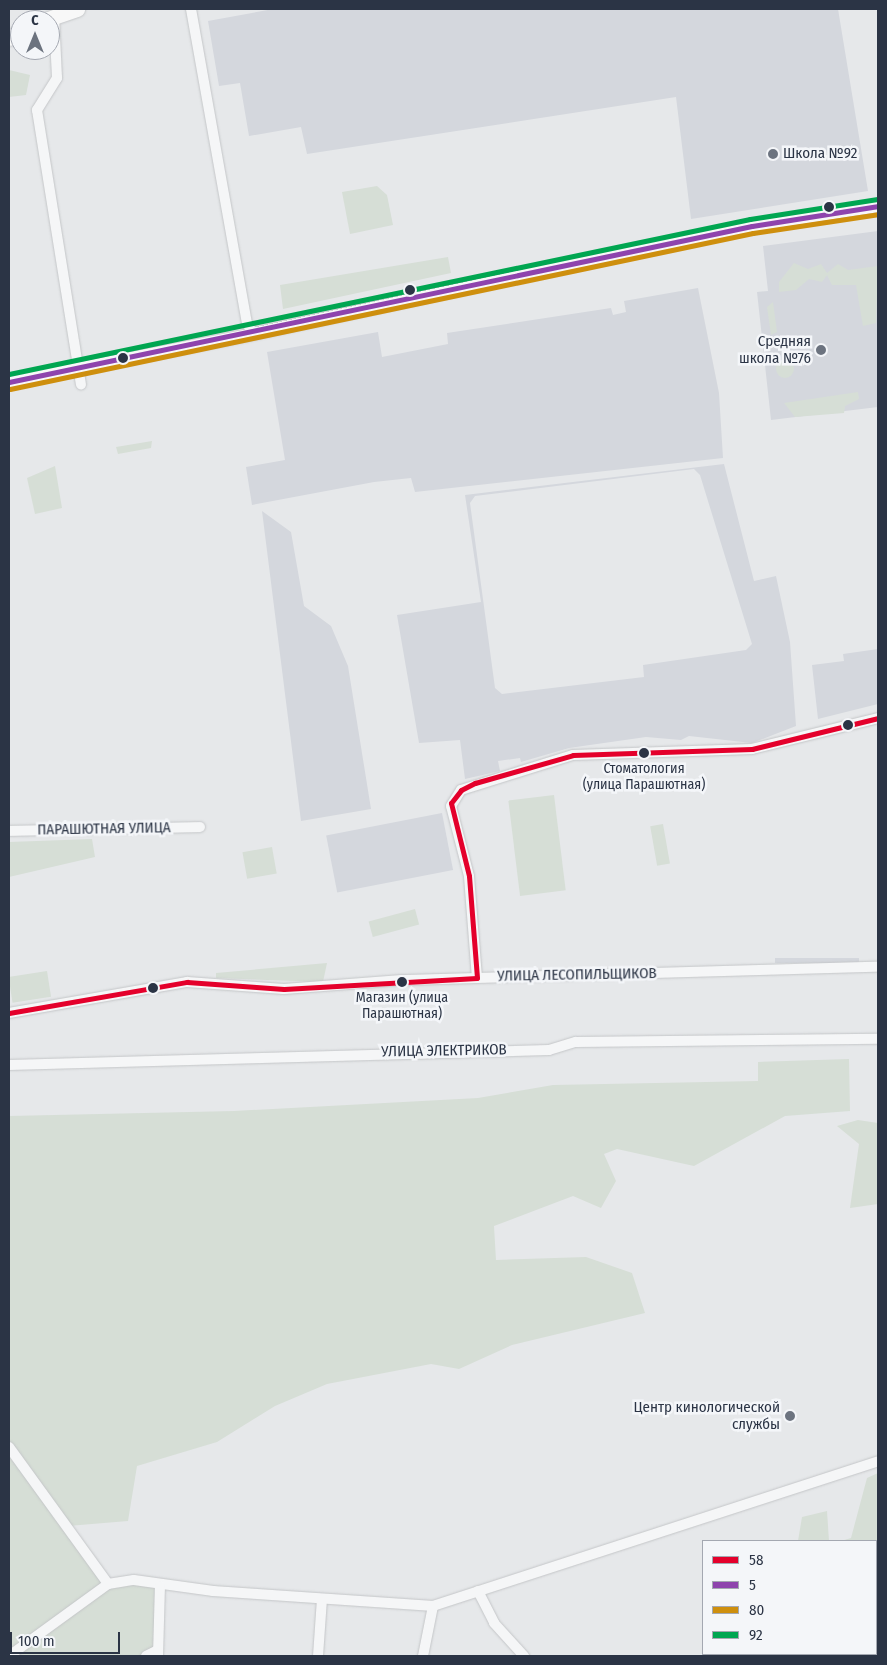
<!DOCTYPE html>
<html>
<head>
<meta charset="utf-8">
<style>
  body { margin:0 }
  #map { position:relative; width:887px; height:1665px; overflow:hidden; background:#e6e8ea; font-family:"Fira Sans Condensed",sans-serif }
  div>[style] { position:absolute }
  .built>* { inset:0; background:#d4d7dd; transform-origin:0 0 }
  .green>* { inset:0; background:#d6ded6; transform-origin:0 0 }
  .round { border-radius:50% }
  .roads { filter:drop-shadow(0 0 1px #c4c6c8) drop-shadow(0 0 1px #c4c6c8) }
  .minor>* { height:10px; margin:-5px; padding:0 5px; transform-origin:5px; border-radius:5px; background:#f5f6f7 }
  .major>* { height:12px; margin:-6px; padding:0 6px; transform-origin:6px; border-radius:6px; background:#f8f8f8 }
  .highway>* { height:15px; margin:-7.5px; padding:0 7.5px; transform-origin:7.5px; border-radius:7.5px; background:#f8f8f8 }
  .bus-1>* { height:5px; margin:-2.5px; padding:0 2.5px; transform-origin:2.5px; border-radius:2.5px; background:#e4002b }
  .bus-2>* { height:5px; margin:-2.5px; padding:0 2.5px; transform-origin:2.5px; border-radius:2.5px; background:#8e44ad }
  .bus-3>* { height:5px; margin:-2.5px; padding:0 2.5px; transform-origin:2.5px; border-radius:2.5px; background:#ce8f0e }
  .bus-4>* { height:5px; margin:-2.5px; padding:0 2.5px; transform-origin:2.5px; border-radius:2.5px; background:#00a651 }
  .dots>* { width:14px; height:14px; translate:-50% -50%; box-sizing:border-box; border:2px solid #f4f6f9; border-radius:50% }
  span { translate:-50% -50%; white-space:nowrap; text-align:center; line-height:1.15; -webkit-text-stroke:5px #f4f6f9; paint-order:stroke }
  .bus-label { font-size:14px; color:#2b3445 }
  .poi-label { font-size:15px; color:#2b3445 }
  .left { translate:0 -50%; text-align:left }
  .right { translate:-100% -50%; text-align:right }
  .street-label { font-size:15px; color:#2b3445 }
  .frame { position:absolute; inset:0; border:10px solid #2b3445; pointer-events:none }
  .legend { position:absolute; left:702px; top:1540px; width:175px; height:115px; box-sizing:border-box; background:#f4f6f9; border:1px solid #a4a8b1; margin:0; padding:6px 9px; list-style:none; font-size:15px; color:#2b3445 }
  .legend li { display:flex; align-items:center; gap:10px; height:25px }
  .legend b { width:25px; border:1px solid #a4a8b1 }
  .north { position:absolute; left:10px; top:10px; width:50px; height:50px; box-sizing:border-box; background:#f4f6f9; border:1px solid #a4a8b1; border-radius:50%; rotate:0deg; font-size:14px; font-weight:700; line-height:20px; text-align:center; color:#2b3445 }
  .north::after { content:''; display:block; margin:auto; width:18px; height:22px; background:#6c737f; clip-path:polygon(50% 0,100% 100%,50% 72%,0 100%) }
  .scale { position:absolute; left:10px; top:1632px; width:110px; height:22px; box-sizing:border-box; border:2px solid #2b3445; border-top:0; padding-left:6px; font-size:15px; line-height:18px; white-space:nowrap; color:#2b3445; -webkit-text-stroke:4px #f4f6f9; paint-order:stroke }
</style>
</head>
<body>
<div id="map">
  <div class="built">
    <div style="clip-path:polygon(273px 9px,838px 9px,868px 191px,691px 219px,676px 97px,307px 154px,301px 127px,249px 136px,240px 83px,219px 86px,208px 21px)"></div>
    <div style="clip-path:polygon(878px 231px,878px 407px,771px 420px,757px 292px,768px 291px,763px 246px)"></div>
    <div style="clip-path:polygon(698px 288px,719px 393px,723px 458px,415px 492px,411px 478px,374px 482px,252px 505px,246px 467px,285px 460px,267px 352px,378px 332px,382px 357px,448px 344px,447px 333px,611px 308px,613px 315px,626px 312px,624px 301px)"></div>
    <div style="clip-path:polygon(evenodd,724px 464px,754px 581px,776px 576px,790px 642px,796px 726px,752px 743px,689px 736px,681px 740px,646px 737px,569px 748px,521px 762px,520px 758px,498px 761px,500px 771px,465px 779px,460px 740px,419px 743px,397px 615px,481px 602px,465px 495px,724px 464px,694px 469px,700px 475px,752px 644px,746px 650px,643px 665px,644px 677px,502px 694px,495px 688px,470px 503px,475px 496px,694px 469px)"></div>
    <div style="clip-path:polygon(262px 511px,291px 532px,304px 606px,331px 626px,348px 666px,371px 809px,301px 821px)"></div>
    <div style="clip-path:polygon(878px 649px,878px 704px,818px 719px,812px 665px,844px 661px,843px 654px)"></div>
    <div style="left:442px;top:813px;width:58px;height:118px;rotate:79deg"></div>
    <div style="left:859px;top:958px;width:5px;height:84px;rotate:90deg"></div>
  </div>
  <div class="green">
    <div style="clip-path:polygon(9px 70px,30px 75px,26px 95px,9px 97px)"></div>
    <div style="clip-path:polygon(377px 186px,387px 195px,393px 225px,350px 234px,342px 192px)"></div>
    <div style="clip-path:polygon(448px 257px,451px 273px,283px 309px,280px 285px)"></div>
    <div style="clip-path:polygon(794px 263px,808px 269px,821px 264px,827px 273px,838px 264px,848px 270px,878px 266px,876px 323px,863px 326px,856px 285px,832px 285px,827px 275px,822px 282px,809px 279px,796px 290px,779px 292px,779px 282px)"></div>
    <div style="clip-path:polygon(773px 302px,777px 332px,771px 335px,767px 307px)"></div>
    <div class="round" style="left:776px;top:360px;width:18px;height:18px"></div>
    <div style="clip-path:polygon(858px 392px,859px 399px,845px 406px,844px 413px,795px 417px,784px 403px)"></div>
    <div style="clip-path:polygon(152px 441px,151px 448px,118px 454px,116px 447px)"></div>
    <div style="clip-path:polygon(55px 466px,62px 508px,35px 514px,27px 478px)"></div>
    <div style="left:554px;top:795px;width:96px;height:46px;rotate:83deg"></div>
    <div style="left:663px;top:824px;width:40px;height:13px;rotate:80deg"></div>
    <div style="clip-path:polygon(92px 839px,95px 857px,9px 877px,9px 842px)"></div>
    <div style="left:272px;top:847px;width:27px;height:30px;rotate:80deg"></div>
    <div style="left:415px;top:909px;width:16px;height:48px;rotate:75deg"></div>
    <div style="clip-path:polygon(327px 963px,323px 982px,216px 978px,216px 973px)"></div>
    <div style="left:47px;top:971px;width:26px;height:39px;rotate:81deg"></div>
    <div style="clip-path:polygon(849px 1059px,850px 1111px,785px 1116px,694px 1166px,617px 1149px,604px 1154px,616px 1181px,601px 1208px,573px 1196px,494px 1226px,496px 1260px,586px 1257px,632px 1273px,645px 1313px,512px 1345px,459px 1369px,431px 1364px,327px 1384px,275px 1406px,217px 1442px,137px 1466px,128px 1521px,68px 1526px,108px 1584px,160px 1586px,158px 1656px,9px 1656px,9px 1116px,234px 1111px,478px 1098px,553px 1085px,758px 1081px,758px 1062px)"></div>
    <div style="clip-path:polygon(858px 1120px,878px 1123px,878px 1204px,850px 1208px,859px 1144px,837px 1126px)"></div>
    <div style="clip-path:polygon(878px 1473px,878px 1604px,876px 1609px,876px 1541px,841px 1541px,851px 1538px,867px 1478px)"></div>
    <div style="clip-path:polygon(827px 1511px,829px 1541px,798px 1541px,802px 1517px)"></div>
    <div style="left:769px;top:1654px;width:85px;height:2px"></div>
  </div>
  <div class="roads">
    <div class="minor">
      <div style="left:191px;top:9px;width:319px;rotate:79.9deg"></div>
      <div style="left:247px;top:323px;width:13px;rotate:61deg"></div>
      <div style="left:54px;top:16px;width:62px;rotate:87.2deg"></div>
      <div style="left:57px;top:78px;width:38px;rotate:122deg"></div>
      <div style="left:37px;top:110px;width:278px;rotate:80.9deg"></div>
      <div style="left:9px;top:831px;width:191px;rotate:-1.2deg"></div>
      <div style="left:477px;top:978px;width:102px;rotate:-94.5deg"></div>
      <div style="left:469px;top:876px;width:72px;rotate:-104.4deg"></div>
      <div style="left:451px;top:806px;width:19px;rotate:-58deg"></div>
      <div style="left:461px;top:790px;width:117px;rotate:-17.4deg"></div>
      <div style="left:573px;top:755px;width:179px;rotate:-1.9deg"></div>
      <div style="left:752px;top:749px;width:130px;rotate:-13.8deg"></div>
      <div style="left:9px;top:1013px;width:181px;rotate:-9.9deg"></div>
      <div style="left:187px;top:982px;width:97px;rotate:4.1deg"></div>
      <div style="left:284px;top:989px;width:118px;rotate:-4.4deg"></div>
      <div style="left:402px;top:980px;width:476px;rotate:-1.6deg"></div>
      <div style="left:9px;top:1065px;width:540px;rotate:-1.59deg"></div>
      <div style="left:549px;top:1050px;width:28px;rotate:-17deg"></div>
      <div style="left:576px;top:1042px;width:302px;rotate:-0.6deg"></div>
      <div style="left:9px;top:1447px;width:169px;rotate:54.1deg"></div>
      <div style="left:478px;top:1591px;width:36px;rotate:63deg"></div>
      <div style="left:494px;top:1623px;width:45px;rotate:47.7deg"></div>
      <div style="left:876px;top:1632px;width:8px;rotate:-76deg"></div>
      <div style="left:9px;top:1656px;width:122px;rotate:-36deg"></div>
      <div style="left:108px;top:1584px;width:26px;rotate:-9deg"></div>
      <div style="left:134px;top:1580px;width:80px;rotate:7.9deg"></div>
      <div style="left:213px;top:1591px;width:221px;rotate:3.9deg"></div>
      <div style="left:433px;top:1606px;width:468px;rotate:-18deg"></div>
      <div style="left:146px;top:1656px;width:13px;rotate:-27deg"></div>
      <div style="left:158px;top:1656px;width:70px;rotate:-88.4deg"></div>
      <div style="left:318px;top:1656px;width:57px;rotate:-86deg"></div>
      <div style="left:423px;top:1656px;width:51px;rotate:-78.7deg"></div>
      <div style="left:868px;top:1656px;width:2px;rotate:-63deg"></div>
    </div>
    <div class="major">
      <div style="left:9px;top:382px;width:249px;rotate:-11.1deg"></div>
      <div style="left:253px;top:334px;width:511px;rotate:-12.21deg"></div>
      <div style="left:752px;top:226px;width:128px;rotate:-9deg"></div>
    </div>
    <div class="highway">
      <div style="left:45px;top:20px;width:34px;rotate:-19deg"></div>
      <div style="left:9px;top:38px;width:13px;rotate:-29deg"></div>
    </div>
  </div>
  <div class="bus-1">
    <div style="left:451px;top:803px;width:16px;rotate:-52deg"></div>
    <div style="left:461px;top:790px;width:16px;rotate:-27deg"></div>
    <div style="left:475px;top:783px;width:102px;rotate:-15.9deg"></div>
    <div style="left:573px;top:755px;width:179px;rotate:-1.9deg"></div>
    <div style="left:752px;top:749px;width:130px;rotate:-13.8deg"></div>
    <div style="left:451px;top:803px;width:75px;rotate:76.1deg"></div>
    <div style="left:469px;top:876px;width:102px;rotate:85.5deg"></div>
    <div style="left:9px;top:1013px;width:181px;rotate:-9.9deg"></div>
    <div style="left:187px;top:982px;width:97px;rotate:4.1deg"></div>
    <div style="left:284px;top:989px;width:193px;rotate:-3.3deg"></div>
  </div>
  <div class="bus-2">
    <div style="left:9px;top:382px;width:759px;rotate:-11.86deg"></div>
    <div style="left:752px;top:226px;width:128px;rotate:-9deg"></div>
  </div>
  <div class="bus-3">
    <div style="left:10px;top:389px;width:759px;rotate:-11.86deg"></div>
    <div style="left:753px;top:233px;width:126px;rotate:-8.6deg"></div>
  </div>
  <div class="bus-4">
    <div style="left:9px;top:374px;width:757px;rotate:-11.81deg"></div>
    <div style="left:750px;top:219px;width:129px;rotate:-8.9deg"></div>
  </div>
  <div class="dots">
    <div style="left:773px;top:154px;background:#6c737f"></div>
    <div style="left:829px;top:207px;background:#2b3445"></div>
    <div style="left:410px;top:290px;background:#2b3445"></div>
    <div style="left:821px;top:350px;background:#6c737f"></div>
    <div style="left:123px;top:358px;background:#2b3445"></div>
    <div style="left:848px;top:725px;background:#2b3445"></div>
    <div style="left:644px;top:753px;background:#2b3445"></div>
    <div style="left:402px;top:982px;background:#2b3445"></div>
    <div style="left:153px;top:988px;background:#2b3445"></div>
    <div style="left:790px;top:1416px;background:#6c737f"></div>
  </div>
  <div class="bus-label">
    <span style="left:644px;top:777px">Стоматология<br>(улица Парашютная)</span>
    <span style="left:402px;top:1006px">Магазин (улица<br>Парашютная)</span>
  </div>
  <div class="poi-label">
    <span class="left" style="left:783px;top:154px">Школа №92</span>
    <span class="right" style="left:811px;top:350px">Средняя<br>школа №76</span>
    <span class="right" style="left:780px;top:1416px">Центр кинологической<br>службы</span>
  </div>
  <div class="street-label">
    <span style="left:104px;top:829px;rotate:-1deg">ПАРАШЮТНАЯ УЛИЦА</span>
    <span style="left:577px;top:975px;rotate:-1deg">УЛИЦА ЛЕСОПИЛЬЩИКОВ</span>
    <span style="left:444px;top:1051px;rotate:-1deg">УЛИЦА ЭЛЕКТРИКОВ</span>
  </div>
  <div class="frame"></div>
  <ul class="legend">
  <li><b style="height:6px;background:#e4002b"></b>58</li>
  <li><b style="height:6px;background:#8e44ad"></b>5</li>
  <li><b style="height:6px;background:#ce8f0e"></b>80</li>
  <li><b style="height:6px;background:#00a651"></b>92</li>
  </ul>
  <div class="north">С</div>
  <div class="scale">100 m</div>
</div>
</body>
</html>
